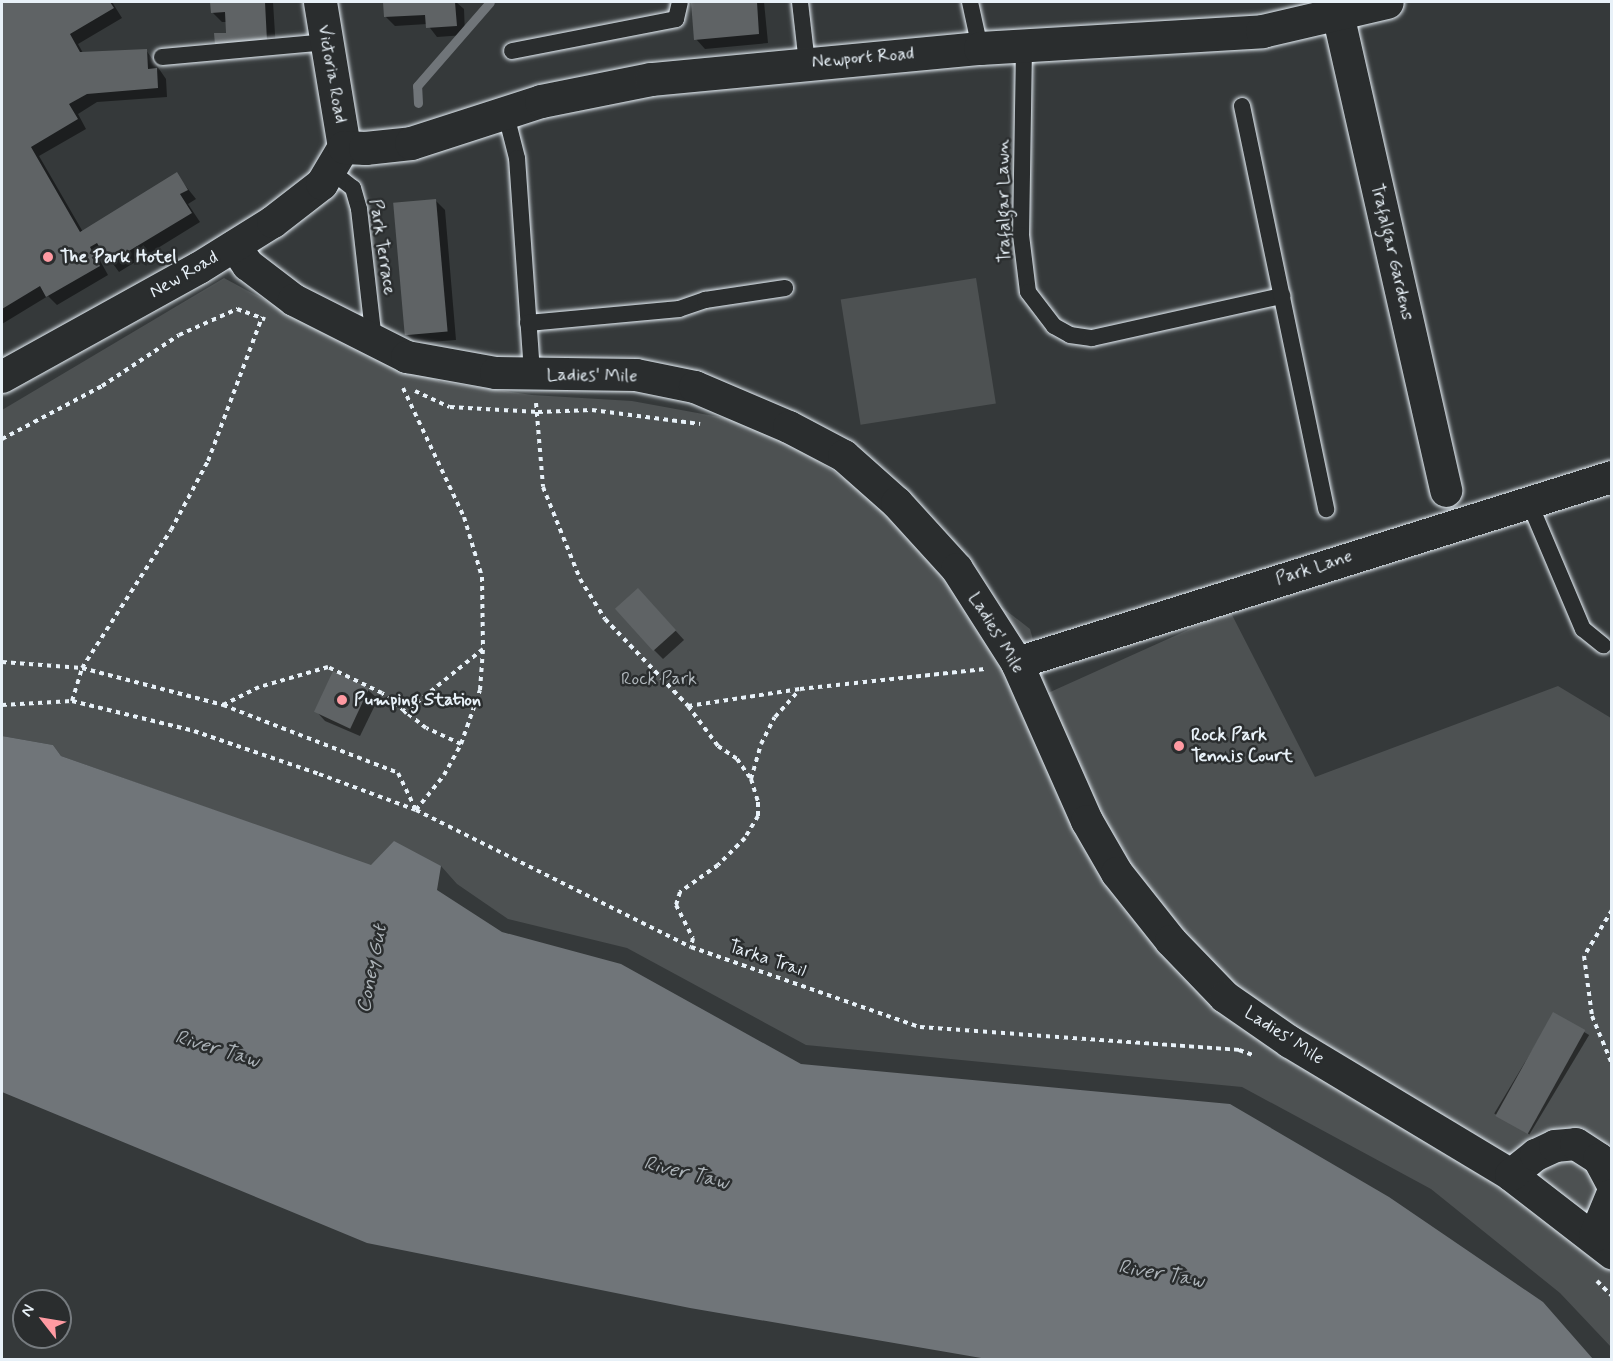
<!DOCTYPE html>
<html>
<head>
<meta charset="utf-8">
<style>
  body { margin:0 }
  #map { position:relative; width:1613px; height:1361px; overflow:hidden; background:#35393a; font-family:Mynerve,sans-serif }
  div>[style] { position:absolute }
  .green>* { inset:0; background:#4d5152; transform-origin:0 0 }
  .water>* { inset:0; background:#707579 }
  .shadow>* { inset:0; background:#0007; transform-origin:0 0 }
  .stream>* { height:9px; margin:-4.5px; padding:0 4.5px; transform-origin:4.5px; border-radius:4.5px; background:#707579 }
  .building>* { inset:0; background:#5f6365; transform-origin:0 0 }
  .path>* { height:4px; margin-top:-2px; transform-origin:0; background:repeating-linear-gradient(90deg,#e8f1f8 0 4.5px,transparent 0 9px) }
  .roads { filter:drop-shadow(0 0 2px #e8f1f8) drop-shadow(0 0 2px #e8f1f8) }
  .lane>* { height:16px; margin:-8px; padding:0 8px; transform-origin:8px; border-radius:8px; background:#2a2d2e }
  .street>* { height:32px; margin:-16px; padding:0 16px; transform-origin:16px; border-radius:16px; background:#2a2d2e }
  .secondary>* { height:33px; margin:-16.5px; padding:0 16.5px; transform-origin:16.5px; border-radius:16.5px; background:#2a2d2e }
  .dots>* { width:16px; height:16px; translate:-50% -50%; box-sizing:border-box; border:3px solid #2a2d2e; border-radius:50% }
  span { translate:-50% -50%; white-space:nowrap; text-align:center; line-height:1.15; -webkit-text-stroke:5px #2a2d2e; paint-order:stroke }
  .street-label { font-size:18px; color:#e8f1f8 }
  .poi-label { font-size:18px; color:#e8f1f8; font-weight:700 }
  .left { translate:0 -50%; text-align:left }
  .park-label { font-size:18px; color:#b2b9be }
  .water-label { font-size:20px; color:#acb3b8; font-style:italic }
  .frame { position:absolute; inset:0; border:3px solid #e8f1f8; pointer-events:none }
  .north { position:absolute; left:12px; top:1289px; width:60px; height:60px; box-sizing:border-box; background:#2a2d2e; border:2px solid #767b7f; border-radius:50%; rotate:301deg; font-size:16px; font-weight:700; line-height:24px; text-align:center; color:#e8f1f8 }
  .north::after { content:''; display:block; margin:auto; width:21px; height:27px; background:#ff9aa2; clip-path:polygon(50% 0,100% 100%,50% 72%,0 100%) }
</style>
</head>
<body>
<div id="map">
  <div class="green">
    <div style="clip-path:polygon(224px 278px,319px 329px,441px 382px,532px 395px,632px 401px,763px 425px,874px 498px,953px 569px,1030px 629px,1048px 693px,1230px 611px,1315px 777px,1558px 686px,1611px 718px,1611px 1347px,1560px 1293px,1431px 1189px,1242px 1087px,806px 1045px,627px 948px,508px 919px,457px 884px,441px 866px,377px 862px,371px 866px,61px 756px,53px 745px,2px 736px,2px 410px)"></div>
    <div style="left:976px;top:278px;width:127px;height:137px;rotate:81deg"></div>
  </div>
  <div class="water">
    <div style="clip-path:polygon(2px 736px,53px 745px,61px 756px,371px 865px,394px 841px,441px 866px,437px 890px,502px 932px,621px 964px,801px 1064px,1230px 1104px,1389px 1197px,1543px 1302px,1593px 1359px,987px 1359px,690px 1308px,367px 1243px,2px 1092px)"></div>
  </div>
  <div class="shadow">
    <div style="clip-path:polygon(5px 2px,112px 2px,122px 18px,78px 44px,83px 53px,146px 50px,166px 79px,167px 97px,97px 102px,78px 114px,86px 129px,39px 156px,83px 232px,176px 174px,196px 199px,188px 204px,200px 222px,119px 272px,105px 253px,98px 257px,108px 275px,57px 305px,48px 296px,2px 324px,2px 245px,20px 233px,2px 244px,2px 4px)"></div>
    <div style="clip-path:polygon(212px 2px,273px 2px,276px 50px,228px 34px,227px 22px,222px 22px,213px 13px)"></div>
    <div style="clip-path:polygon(385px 2px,456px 2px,464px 9px,465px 35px,437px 37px,427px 24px,395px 26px,386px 17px)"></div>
    <div style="clip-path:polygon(692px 2px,764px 2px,768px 43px,705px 49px,696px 39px)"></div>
    <div style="clip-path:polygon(435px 200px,445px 210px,456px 340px,416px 343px,406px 334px)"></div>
    <div style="clip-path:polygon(647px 599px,684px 640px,663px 659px,654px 650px)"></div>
    <div style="clip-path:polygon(368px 690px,378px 699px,360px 736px,325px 721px,316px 711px)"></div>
    <div style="left:1554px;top:1014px;width:41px;height:116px;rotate:31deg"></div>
  </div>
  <div class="stream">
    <div style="left:418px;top:103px;width:17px;rotate:-93deg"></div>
    <div style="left:417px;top:86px;width:111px;rotate:-49deg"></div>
  </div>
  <div class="building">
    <div style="clip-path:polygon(2px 2px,110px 2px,114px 8px,70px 34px,80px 52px,147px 49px,148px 69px,157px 68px,158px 88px,87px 94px,69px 104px,78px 119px,31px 147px,80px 232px,177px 172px,188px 190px,180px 194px,192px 213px,109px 263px,97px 243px,90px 247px,100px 266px,46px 297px,40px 286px,2px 309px)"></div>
    <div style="clip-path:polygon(210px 2px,265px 2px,267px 41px,215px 45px,214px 33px,226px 33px,225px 12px,211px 13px)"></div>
    <div style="clip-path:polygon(383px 2px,455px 2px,457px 26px,426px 28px,425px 15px,384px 17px)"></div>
    <div style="clip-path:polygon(691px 2px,757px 2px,759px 34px,694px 40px)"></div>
    <div style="left:436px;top:199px;width:133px;height:43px;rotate:85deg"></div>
    <div style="left:638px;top:588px;width:57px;height:31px;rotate:48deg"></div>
    <div style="left:333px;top:671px;width:40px;height:45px;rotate:25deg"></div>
    <div style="left:1553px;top:1012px;width:37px;height:119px;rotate:29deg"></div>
  </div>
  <div class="path">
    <div style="left:403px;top:388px;width:143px;rotate:64.7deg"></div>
    <div style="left:464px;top:517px;width:63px;rotate:73.3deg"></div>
    <div style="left:482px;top:577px;width:72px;rotate:89.2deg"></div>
    <div style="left:483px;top:649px;width:102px;rotate:141deg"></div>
    <div style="left:415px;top:391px;width:38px;rotate:25deg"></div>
    <div style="left:450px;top:407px;width:88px;rotate:3.3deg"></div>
    <div style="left:538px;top:412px;width:54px;rotate:-2.1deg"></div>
    <div style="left:592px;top:410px;width:109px;rotate:7.4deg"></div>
    <div style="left:536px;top:403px;width:84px;rotate:85.2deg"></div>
    <div style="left:543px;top:487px;width:99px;rotate:68.1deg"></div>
    <div style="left:580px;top:579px;width:47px;rotate:58deg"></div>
    <div style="left:605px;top:619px;width:120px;rotate:46.3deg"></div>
    <div style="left:688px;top:706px;width:50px;rotate:53.1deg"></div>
    <div style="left:718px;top:746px;width:23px;rotate:34deg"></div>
    <div style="left:737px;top:759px;width:24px;rotate:55deg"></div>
    <div style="left:751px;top:779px;width:24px;rotate:73deg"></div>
    <div style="left:758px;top:802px;width:14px;rotate:90deg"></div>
    <div style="left:758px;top:816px;width:26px;rotate:121deg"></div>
    <div style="left:745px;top:838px;width:38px;rotate:135deg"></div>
    <div style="left:718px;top:865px;width:47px;rotate:144.6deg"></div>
    <div style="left:680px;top:892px;width:14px;rotate:107deg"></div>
    <div style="left:676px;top:905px;width:37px;rotate:63deg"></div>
    <div style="left:693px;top:938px;width:9px;rotate:103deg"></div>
    <div style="left:2px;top:439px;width:113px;rotate:-27.9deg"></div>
    <div style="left:102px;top:386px;width:92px;rotate:-33.5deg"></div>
    <div style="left:179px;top:335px;width:64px;rotate:-24.1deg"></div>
    <div style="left:237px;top:309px;width:30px;rotate:20deg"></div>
    <div style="left:2px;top:662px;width:80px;rotate:4.3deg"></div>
    <div style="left:82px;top:668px;width:164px;rotate:-57.2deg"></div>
    <div style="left:171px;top:530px;width:78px;rotate:-61.8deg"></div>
    <div style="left:208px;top:461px;width:154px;rotate:-69.4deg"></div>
    <div style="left:72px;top:701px;width:34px;rotate:-73deg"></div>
    <div style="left:82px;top:668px;width:146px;rotate:14.7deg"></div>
    <div style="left:223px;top:705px;width:188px;rotate:21.2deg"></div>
    <div style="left:398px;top:773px;width:41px;rotate:64.1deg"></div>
    <div style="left:416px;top:810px;width:45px;rotate:-51.3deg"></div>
    <div style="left:444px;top:775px;width:35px;rotate:-61deg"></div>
    <div style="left:461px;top:744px;width:38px;rotate:-155deg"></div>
    <div style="left:426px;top:728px;width:56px;rotate:-141.5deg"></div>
    <div style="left:382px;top:693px;width:60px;rotate:-154.3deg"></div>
    <div style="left:328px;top:667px;width:72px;rotate:163.8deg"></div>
    <div style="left:259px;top:687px;width:40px;rotate:153.4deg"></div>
    <div style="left:2px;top:705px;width:70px;rotate:-3.3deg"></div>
    <div style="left:72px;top:701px;width:126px;rotate:13.8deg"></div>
    <div style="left:194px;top:731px;width:132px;rotate:19deg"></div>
    <div style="left:319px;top:774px;width:103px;rotate:20.4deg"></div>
    <div style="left:416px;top:810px;width:307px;rotate:26.5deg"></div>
    <div style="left:691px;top:947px;width:243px;rotate:19.3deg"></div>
    <div style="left:920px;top:1027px;width:320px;rotate:4.1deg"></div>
    <div style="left:1239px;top:1050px;width:15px;rotate:20deg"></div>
    <div style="left:688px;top:706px;width:113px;rotate:-8.6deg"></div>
    <div style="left:800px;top:689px;width:186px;rotate:-6.2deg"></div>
    <div style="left:461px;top:744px;width:57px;rotate:-70.6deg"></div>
    <div style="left:480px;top:690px;width:41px;rotate:-85.8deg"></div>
    <div style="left:751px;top:779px;width:36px;rotate:-74deg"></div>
    <div style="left:761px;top:744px;width:30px;rotate:-63deg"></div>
    <div style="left:775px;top:717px;width:36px;rotate:-48deg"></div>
    <div style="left:1612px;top:910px;width:54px;rotate:121.3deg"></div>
    <div style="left:1584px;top:956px;width:61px;rotate:82.4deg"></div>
    <div style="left:1592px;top:1016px;width:52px;rotate:67.4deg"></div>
    <div style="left:1597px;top:1281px;width:21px;rotate:45deg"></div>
  </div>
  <div class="roads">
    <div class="lane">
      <div style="left:800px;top:2px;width:61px;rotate:83.5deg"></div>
      <div style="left:970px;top:2px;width:47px;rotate:77.7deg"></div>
      <div style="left:1024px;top:47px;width:188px;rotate:90.9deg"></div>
      <div style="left:1021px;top:235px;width:57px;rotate:83deg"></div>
      <div style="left:1028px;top:292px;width:43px;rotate:52.6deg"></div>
      <div style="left:1054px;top:326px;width:18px;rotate:29deg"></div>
      <div style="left:1070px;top:335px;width:22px;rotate:8deg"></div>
      <div style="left:1092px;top:338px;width:195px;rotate:-12.5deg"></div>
      <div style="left:512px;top:51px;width:167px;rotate:-11deg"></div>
      <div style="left:676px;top:19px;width:17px;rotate:-77deg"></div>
      <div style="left:162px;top:57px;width:166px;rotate:-5.2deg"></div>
      <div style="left:1242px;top:106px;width:412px;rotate:78.2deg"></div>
      <div style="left:505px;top:111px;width:49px;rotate:75.7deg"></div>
      <div style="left:517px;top:158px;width:218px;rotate:86deg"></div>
      <div style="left:331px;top:171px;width:28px;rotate:38deg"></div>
      <div style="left:353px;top:188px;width:22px;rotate:74deg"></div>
      <div style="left:359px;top:209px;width:132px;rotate:83.5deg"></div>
      <div style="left:528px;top:323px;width:152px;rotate:-5.3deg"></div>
      <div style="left:679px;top:309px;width:28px;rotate:-19deg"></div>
      <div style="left:705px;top:300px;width:81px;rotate:-8.5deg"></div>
      <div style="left:1529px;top:502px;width:138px;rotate:67deg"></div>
      <div style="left:1583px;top:629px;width:26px;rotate:39deg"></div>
    </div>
    <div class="street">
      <div style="left:1338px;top:14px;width:489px;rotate:77.2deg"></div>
      <div style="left:235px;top:246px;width:23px;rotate:56deg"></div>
      <div style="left:248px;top:265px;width:58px;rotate:37.3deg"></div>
      <div style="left:294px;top:300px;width:127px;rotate:26.8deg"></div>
      <div style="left:407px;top:357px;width:90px;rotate:10.2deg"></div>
      <div style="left:496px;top:373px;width:140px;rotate:0.8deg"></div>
      <div style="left:636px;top:375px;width:60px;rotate:11.5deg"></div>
      <div style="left:695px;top:387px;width:102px;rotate:23.1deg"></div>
      <div style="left:789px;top:427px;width:62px;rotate:27.8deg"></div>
      <div style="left:844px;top:456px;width:71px;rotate:41.6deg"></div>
      <div style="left:897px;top:503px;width:89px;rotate:47.7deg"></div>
      <div style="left:957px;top:569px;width:112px;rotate:57.4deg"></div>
      <div style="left:1017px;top:663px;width:173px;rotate:66.1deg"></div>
      <div style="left:1087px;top:821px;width:60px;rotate:60deg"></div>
      <div style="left:1117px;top:873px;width:87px;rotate:51.5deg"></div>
      <div style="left:1171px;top:941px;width:78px;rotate:46deg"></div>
      <div style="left:1225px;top:997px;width:79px;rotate:34.7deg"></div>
      <div style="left:1290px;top:1042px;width:258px;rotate:31deg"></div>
      <div style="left:1511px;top:1175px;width:128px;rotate:37.7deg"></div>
      <div style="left:2px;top:377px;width:225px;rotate:-29deg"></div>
      <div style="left:199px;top:268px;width:87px;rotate:-31.9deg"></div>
      <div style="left:273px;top:222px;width:62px;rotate:-37.8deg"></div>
      <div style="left:322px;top:184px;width:43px;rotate:-59.3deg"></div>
      <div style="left:1017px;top:663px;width:623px;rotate:-17.36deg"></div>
      <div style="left:1511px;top:1175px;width:32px;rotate:-39deg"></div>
      <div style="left:1536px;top:1155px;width:21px;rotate:-25deg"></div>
      <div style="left:1555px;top:1146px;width:21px;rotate:-5deg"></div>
      <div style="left:1576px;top:1144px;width:27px;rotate:33deg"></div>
      <div style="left:1599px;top:1159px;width:27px;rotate:62deg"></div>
      <div style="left:1595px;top:1236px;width:44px;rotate:-67.5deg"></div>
    </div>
    <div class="secondary">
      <div style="left:320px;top:2px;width:147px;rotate:80.6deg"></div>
      <div style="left:344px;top:147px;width:21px;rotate:3deg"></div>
      <div style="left:365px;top:148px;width:46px;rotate:-6.2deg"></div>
      <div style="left:411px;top:143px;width:137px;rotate:-17.9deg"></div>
      <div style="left:541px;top:101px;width:112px;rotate:-11.3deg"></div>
      <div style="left:651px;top:79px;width:330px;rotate:-5.4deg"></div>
      <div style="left:980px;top:48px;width:283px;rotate:-3.4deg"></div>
      <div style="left:1262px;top:31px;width:128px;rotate:-13.1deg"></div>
    </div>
  </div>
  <div class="dots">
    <div style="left:48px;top:257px;background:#ff9aa2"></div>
    <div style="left:342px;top:700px;background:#ff9aa2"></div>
    <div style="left:1179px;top:746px;background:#ff9aa2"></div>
  </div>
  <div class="street-label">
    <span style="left:863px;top:58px;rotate:-5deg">Newport Road</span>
    <span style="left:332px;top:74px;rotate:80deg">Victoria Road</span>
    <span style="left:1004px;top:201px;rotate:-91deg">Trafalgar Lawn</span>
    <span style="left:382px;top:247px;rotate:81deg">Park Terrace</span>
    <span style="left:1392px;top:252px;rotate:77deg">Trafalgar Gardens</span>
    <span style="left:184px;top:275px;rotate:-30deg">New Road</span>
    <span style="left:592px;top:376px;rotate:1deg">Ladies' Mile</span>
    <span style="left:1314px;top:568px;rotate:-18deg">Park Lane</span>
    <span style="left:996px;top:633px;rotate:59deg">Ladies' Mile</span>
    <span style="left:767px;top:959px;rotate:19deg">Tarka Trail</span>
    <span style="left:1284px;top:1036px;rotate:33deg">Ladies' Mile</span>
  </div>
  <div class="poi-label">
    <span class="left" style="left:60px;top:257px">The Park Hotel</span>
    <span class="left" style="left:354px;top:700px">Pumping Station</span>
    <span class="left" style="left:1191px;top:746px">Rock Park<br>Tennis Court</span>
  </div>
  <div class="park-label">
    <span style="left:659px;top:679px">Rock Park</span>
  </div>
  <div class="water-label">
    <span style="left:372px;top:969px;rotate:-79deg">Coney Gut</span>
    <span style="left:217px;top:1049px;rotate:17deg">River Taw</span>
    <span style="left:686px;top:1173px;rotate:14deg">River Taw</span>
    <span style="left:1161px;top:1274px;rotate:10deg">River Taw</span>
  </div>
  <div class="frame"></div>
  <div class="north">N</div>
</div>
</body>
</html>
